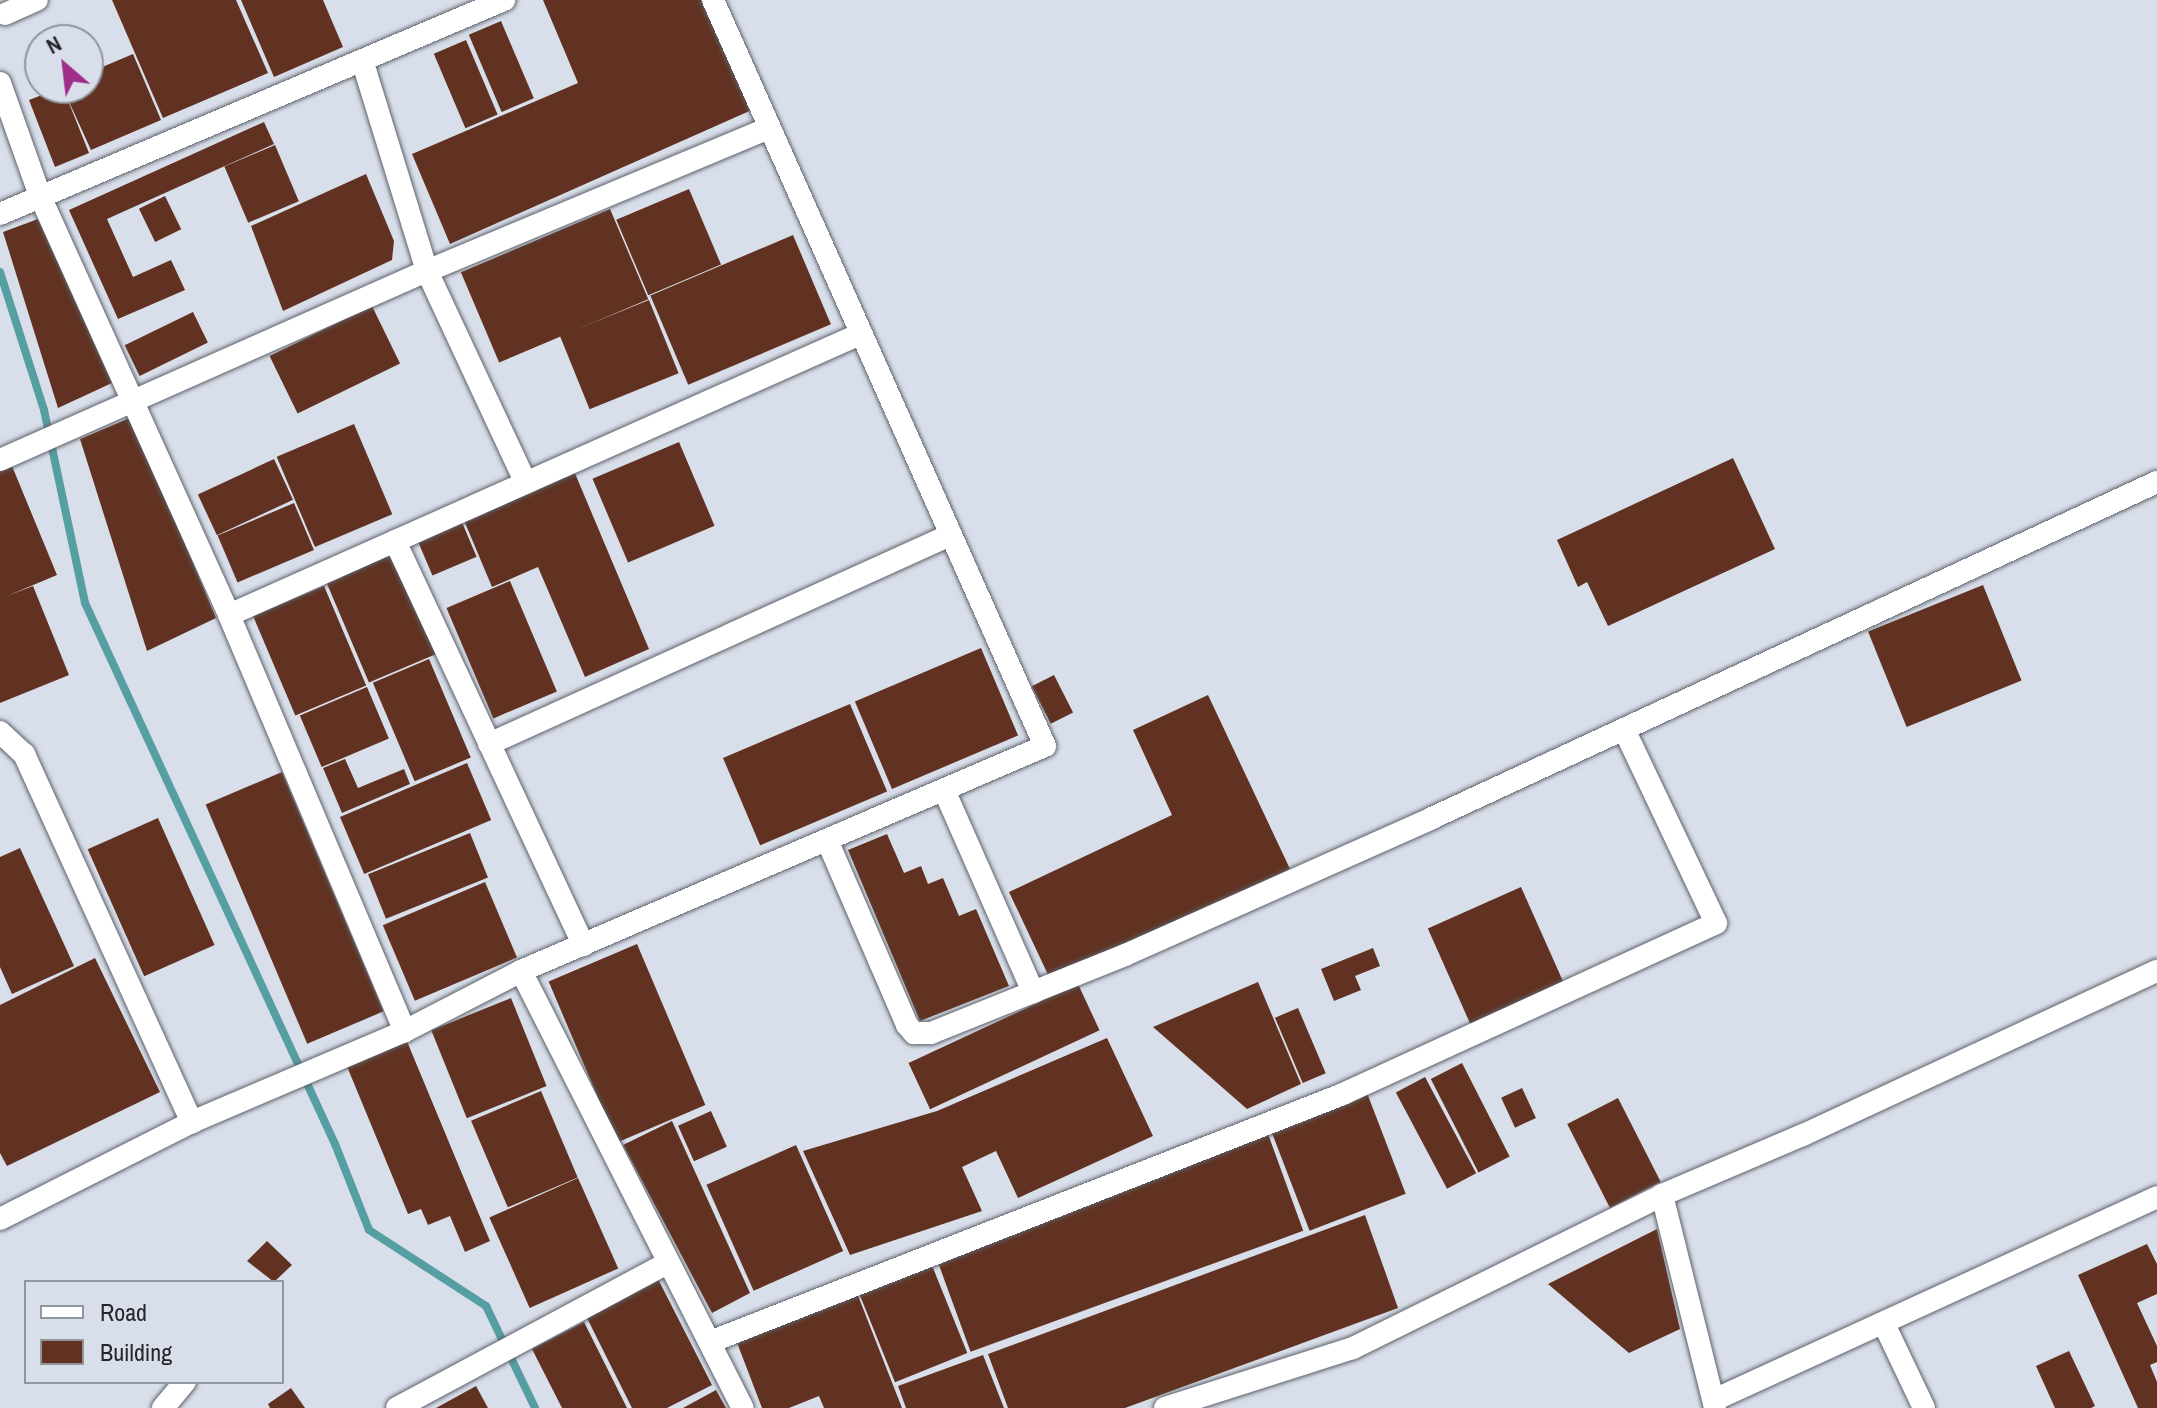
<!DOCTYPE html>
<html>
<head>
<meta charset="utf-8">
<style>
  body { margin:0 }
  #map { position:relative; width:2157px; height:1408px; overflow:hidden; background:#d9dfea; font-family:"Archivo Narrow",sans-serif }
  div>[style] { position:absolute }
  .stream>* { height:8px; margin:-4px; padding:0 4px; transform-origin:4px; border-radius:4px; background:#559ea1 }
  .building>* { inset:0; background:#613221; transform-origin:0 0 }
  .roads { filter:drop-shadow(0 0 2px #5c616a) drop-shadow(0 0 2px #5c616a) }
  .street>* { height:22px; margin:-11px; padding:0 11px; transform-origin:11px; border-radius:11px; background:#fff }
  span { translate:-50% -50%; white-space:nowrap; text-align:center; line-height:1.15; -webkit-text-stroke:8px #d9dfea; paint-order:stroke }
  .legend { position:absolute; left:24px; top:1280px; width:260px; height:104px; box-sizing:border-box; background:#d9dfea; border:2px solid #91959d; margin:0; padding:10px 14px; list-style:none; font-size:24px; color:#24262a }
  .legend li { display:flex; align-items:center; gap:16px; height:40px }
  .legend b { width:40px; border:2px solid #91959d }
  .north { position:absolute; left:24px; top:24px; width:80px; height:80px; box-sizing:border-box; background:#d9dfea; border:2px solid #91959d; border-radius:50%; rotate:332deg; font-size:22px; font-weight:700; line-height:32px; text-align:center; color:#24262a }
  .north::after { content:''; display:block; margin:auto; width:28px; height:36px; background:#9f2d89; clip-path:polygon(50% 0,100% 100%,50% 72%,0 100%) }
</style>
</head>
<body>
<div id="map">
  <div class="stream">
    <div style="left:0;top:272px;width:145px;rotate:72.3deg"></div>
    <div style="left:44px;top:410px;width:197px;rotate:78deg"></div>
    <div style="left:85px;top:603px;width:596px;rotate:65.2deg"></div>
    <div style="left:335px;top:1144px;width:92px;rotate:68.4deg"></div>
    <div style="left:369px;top:1230px;width:140px;rotate:33deg"></div>
    <div style="left:486px;top:1306px;width:113px;rotate:64.3deg"></div>
  </div>
  <div class="building">
    <div style="clip-path:polygon(112px 0,236px 0,268px 73px,163px 118px)"></div>
    <div style="clip-path:polygon(241px 0,323px 0,343px 47px,274px 77px)"></div>
    <div style="clip-path:polygon(543px 0,705px 0,754px 109px,450px 244px,412px 154px,578px 83px)"></div>
    <div style="left:501px;top:21px;width:84px;height:35px;rotate:67deg"></div>
    <div style="left:466px;top:40px;width:81px;height:35px;rotate:67deg"></div>
    <div style="clip-path:polygon(133px 54px,161px 120px,91px 150px,65px 93px,89px 153px,55px 167px,29px 100px,60px 88px,88px 88px,88px 73px)"></div>
    <div style="clip-path:polygon(264px 122px,274px 144px,107px 219px,133px 277px,171px 260px,185px 290px,118px 319px,69px 210px)"></div>
    <div style="left:275px;top:145px;width:61px;height:55px;rotate:67deg"></div>
    <div style="clip-path:polygon(366px 174px,394px 241px,392px 260px,283px 311px,251px 226px)"></div>
    <div style="left:689px;top:189px;width:82px;height:79px;rotate:67deg"></div>
    <div style="left:165px;top:196px;width:37px;height:29px;rotate:64deg"></div>
    <div style="left:610px;top:209px;width:98px;height:162px;rotate:67deg"></div>
    <div style="clip-path:polygon(38px 219px,112px 383px,58px 408px,3px 232px)"></div>
    <div style="left:793px;top:235px;width:97px;height:155px;rotate:67deg"></div>
    <div style="left:649px;top:300px;width:79px;height:96px;rotate:68deg"></div>
    <div style="left:372px;top:306px;width:64px;height:114px;rotate:64deg"></div>
    <div style="left:193px;top:312px;width:34px;height:76px;rotate:64deg"></div>
    <div style="clip-path:polygon(132px 417px,216px 618px,147px 651px,80px 439px)"></div>
    <div style="left:354px;top:424px;width:98px;height:84px;rotate:67deg"></div>
    <div style="left:679px;top:442px;width:91px;height:94px;rotate:67deg"></div>
    <div style="clip-path:polygon(1733px 458px,1775px 549px,1608px 626px,1587px 582px,1578px 587px,1557px 540px)"></div>
    <div style="left:274px;top:459px;width:45px;height:84px;rotate:65deg"></div>
    <div style="clip-path:polygon(12px 466px,57px 575px,7px 596px,33px 586px,69px 675px,0 703px,0 471px)"></div>
    <div style="clip-path:polygon(574px 471px,649px 649px,585px 677px,538px 567px,492px 587px,463px 518px)"></div>
    <div style="left:294px;top:503px;width:51px;height:83px;rotate:67deg"></div>
    <div style="left:461px;top:520px;width:40px;height:48px;rotate:67deg"></div>
    <div style="left:395px;top:552px;width:110px;height:75px;rotate:67deg"></div>
    <div style="left:510px;top:581px;width:120px;height:69px;rotate:67deg"></div>
    <div style="left:1983px;top:585px;width:103px;height:124px;rotate:68deg"></div>
    <div style="left:324px;top:586px;width:108px;height:77px;rotate:67deg"></div>
    <div style="left:981px;top:648px;width:95px;height:137px;rotate:67deg"></div>
    <div style="left:429px;top:659px;width:107px;height:61px;rotate:67deg"></div>
    <div style="left:1054px;top:675px;width:42px;height:25px;rotate:63deg"></div>
    <div style="left:367px;top:687px;width:56px;height:73px;rotate:67deg"></div>
    <div style="clip-path:polygon(1208px 695px,1290px 869px,1051px 981px,1009px 892px,1172px 815px,1133px 730px)"></div>
    <div style="left:850px;top:704px;width:95px;height:138px;rotate:67deg"></div>
    <div style="clip-path:polygon(345px 759px,358px 788px,404px 769px,410px 784px,342px 813px,323px 768px)"></div>
    <div style="left:467px;top:763px;width:62px;height:138px;rotate:67deg"></div>
    <div style="left:282px;top:772px;width:260px;height:83px;rotate:67deg"></div>
    <div style="left:158px;top:818px;width:139px;height:77px;rotate:66deg"></div>
    <div style="left:470px;top:833px;width:48px;height:110px;rotate:68deg"></div>
    <div style="clip-path:polygon(887px 834px,904px 873px,921px 866px,928px 884px,943px 878px,959px 916px,976px 909px,1009px 986px,920px 1021px,848px 850px)"></div>
    <div style="clip-path:polygon(20px 848px,74px 966px,12px 994px,0 967px,0 857px)"></div>
    <div style="left:485px;top:882px;width:82px;height:111px;rotate:67deg"></div>
    <div style="left:1521px;top:887px;width:109px;height:102px;rotate:66deg"></div>
    <div style="left:637px;top:944px;width:175px;height:96px;rotate:67deg"></div>
    <div style="clip-path:polygon(1373px 948px,1380px 966px,1355px 976px,1361px 990px,1334px 1001px,1321px 969px)"></div>
    <div style="clip-path:polygon(95px 958px,160px 1092px,7px 1166px,0 1153px,0 1005px)"></div>
    <div style="clip-path:polygon(1258px 982px,1301px 1084px,1247px 1109px,1153px 1027px)"></div>
    <div style="left:1078px;top:984px;width:51px;height:187px;rotate:65deg"></div>
    <div style="left:511px;top:998px;width:95px;height:86px;rotate:68deg"></div>
    <div style="left:1298px;top:1008px;width:71px;height:25px;rotate:67deg"></div>
    <div style="clip-path:polygon(1107px 1038px,1153px 1136px,1018px 1198px,996px 1151px,962px 1167px,982px 1211px,850px 1255px,803px 1151px,937px 1111px)"></div>
    <div style="clip-path:polygon(406px 1039px,490px 1241px,465px 1252px,450px 1216px,428px 1225px,421px 1209px,408px 1214px,346px 1064px)"></div>
    <div style="left:1462px;top:1063px;width:105px;height:35px;rotate:63deg"></div>
    <div style="left:1425px;top:1077px;width:109px;height:33px;rotate:62deg"></div>
    <div style="left:1522px;top:1088px;width:33px;height:23px;rotate:65deg"></div>
    <div style="left:541px;top:1091px;width:94px;height:76px;rotate:67deg"></div>
    <div style="left:1367px;top:1093px;width:108px;height:103px;rotate:69deg"></div>
    <div style="left:1618px;top:1098px;width:94px;height:57px;rotate:63deg"></div>
    <div style="left:711px;top:1111px;width:39px;height:36px;rotate:66deg"></div>
    <div style="clip-path:polygon(672px 1121px,750px 1293px,712px 1313px,623px 1145px)"></div>
    <div style="left:1268px;top:1134px;width:103px;height:354px;rotate:70deg"></div>
    <div style="left:796px;top:1145px;width:116px;height:98px;rotate:66deg"></div>
    <div style="left:578px;top:1178px;width:99px;height:97px;rotate:66deg"></div>
    <div style="clip-path:polygon(1365px 1215px,1398px 1308px,1125px 1408px,1008px 1408px,988px 1354px)"></div>
    <div style="clip-path:polygon(1657px 1229px,1680px 1329px,1629px 1353px,1548px 1284px)"></div>
    <div style="clip-path:polygon(267px 1241px,292px 1265px,274px 1282px,247px 1261px)"></div>
    <div style="clip-path:polygon(2147px 1244px,2157px 1264px,2157px 1294px,2137px 1303px,2157px 1346px,2157px 1362px,2150px 1365px,2157px 1382px,2157px 1408px,2138px 1408px,2078px 1275px)"></div>
    <div style="left:931px;top:1263px;width:97px;height:78px;rotate:68deg"></div>
    <div style="clip-path:polygon(658px 1279px,712px 1385px,667px 1408px,632px 1408px,586px 1316px)"></div>
    <div style="clip-path:polygon(857px 1293px,902px 1408px,824px 1408px,819px 1396px,789px 1408px,762px 1408px,736px 1340px)"></div>
    <div style="clip-path:polygon(584px 1322px,627px 1408px,562px 1408px,532px 1349px)"></div>
    <div style="clip-path:polygon(2069px 1351px,2095px 1406px,2091px 1408px,2055px 1408px,2036px 1366px)"></div>
    <div style="clip-path:polygon(983px 1355px,1004px 1408px,906px 1408px,898px 1386px)"></div>
    <div style="clip-path:polygon(476px 1386px,488px 1408px,436px 1408px)"></div>
    <div style="clip-path:polygon(291px 1388px,305px 1408px,270px 1408px,268px 1404px)"></div>
    <div style="clip-path:polygon(716px 1390px,726px 1408px,683px 1408px)"></div>
  </div>
  <div class="roads">
    <div class="street">
      <div style="left:5px;top:14px;width:35px;rotate:-24deg"></div>
      <div style="left:363px;top:63px;width:218px;rotate:72.9deg"></div>
      <div style="left:427px;top:271px;width:232px;rotate:65deg"></div>
      <div style="left:0;top:83px;width:120px;rotate:70.5deg"></div>
      <div style="left:40px;top:196px;width:460px;rotate:65.7deg"></div>
      <div style="left:229px;top:615px;width:452px;rotate:67.1deg"></div>
      <div style="left:405px;top:1031px;width:232px;rotate:156.9deg"></div>
      <div style="left:192px;top:1122px;width:215px;rotate:153.2deg"></div>
      <div style="left:0;top:214px;width:548px;rotate:-23.01deg"></div>
      <div style="left:0;top:460px;width:467px;rotate:-23.9deg"></div>
      <div style="left:427px;top:271px;width:371px;rotate:-22.7deg"></div>
      <div style="left:395px;top:541px;width:446px;rotate:65deg"></div>
      <div style="left:229px;top:615px;width:691px;rotate:-24deg"></div>
      <div style="left:0;top:732px;width:33px;rotate:43deg"></div>
      <div style="left:24px;top:754px;width:405px;rotate:65.5deg"></div>
      <div style="left:489px;top:744px;width:504px;rotate:-24.38deg"></div>
      <div style="left:944px;top:790px;width:221px;rotate:66.2deg"></div>
      <div style="left:827px;top:840px;width:202px;rotate:66.6deg"></div>
      <div style="left:907px;top:1025px;width:11px;rotate:49deg"></div>
      <div style="left:914px;top:1033px;width:17px"></div>
      <div style="left:931px;top:1033px;width:209px;rotate:-21.9deg"></div>
      <div style="left:1125px;top:955px;width:336px;rotate:-24deg"></div>
      <div style="left:1432px;top:818px;width:799px;rotate:-24.87deg"></div>
      <div style="left:521px;top:971px;width:570px;rotate:-23.24deg"></div>
      <div style="left:1045px;top:746px;width:817px;rotate:-113.99deg"></div>
      <div style="left:405px;top:1031px;width:131px;rotate:-27.3deg"></div>
      <div style="left:521px;top:971px;width:490px;rotate:63.1deg"></div>
      <div style="left:1662px;top:1195px;width:219px;rotate:76deg"></div>
      <div style="left:1884px;top:1324px;width:93px;rotate:64.5deg"></div>
      <div style="left:710px;top:1342px;width:680px;rotate:-21.39deg"></div>
      <div style="left:1343px;top:1094px;width:410px;rotate:-24.6deg"></div>
      <div style="left:1716px;top:923px;width:212px;rotate:-115.4deg"></div>
      <div style="left:1714px;top:1400px;width:487px;rotate:-24.6deg"></div>
      <div style="left:163px;top:1408px;width:34px;rotate:-50deg"></div>
      <div style="left:397px;top:1408px;width:306px;rotate:-28.2deg"></div>
      <div style="left:1165px;top:1408px;width:197px;rotate:-17.7deg"></div>
      <div style="left:1353px;top:1348px;width:345px;rotate:-26.3deg"></div>
      <div style="left:1662px;top:1195px;width:153px;rotate:-23.1deg"></div>
      <div style="left:1803px;top:1135px;width:390px;rotate:-24.9deg"></div>
    </div>
  </div>
  <ul class="legend">
  <li><b style="height:10px;background:#fff"></b>Road</li>
  <li><b style="height:22px;background:#613221"></b>Building</li>
  </ul>
  <div class="north">N</div>
</div>
</body>
</html>
